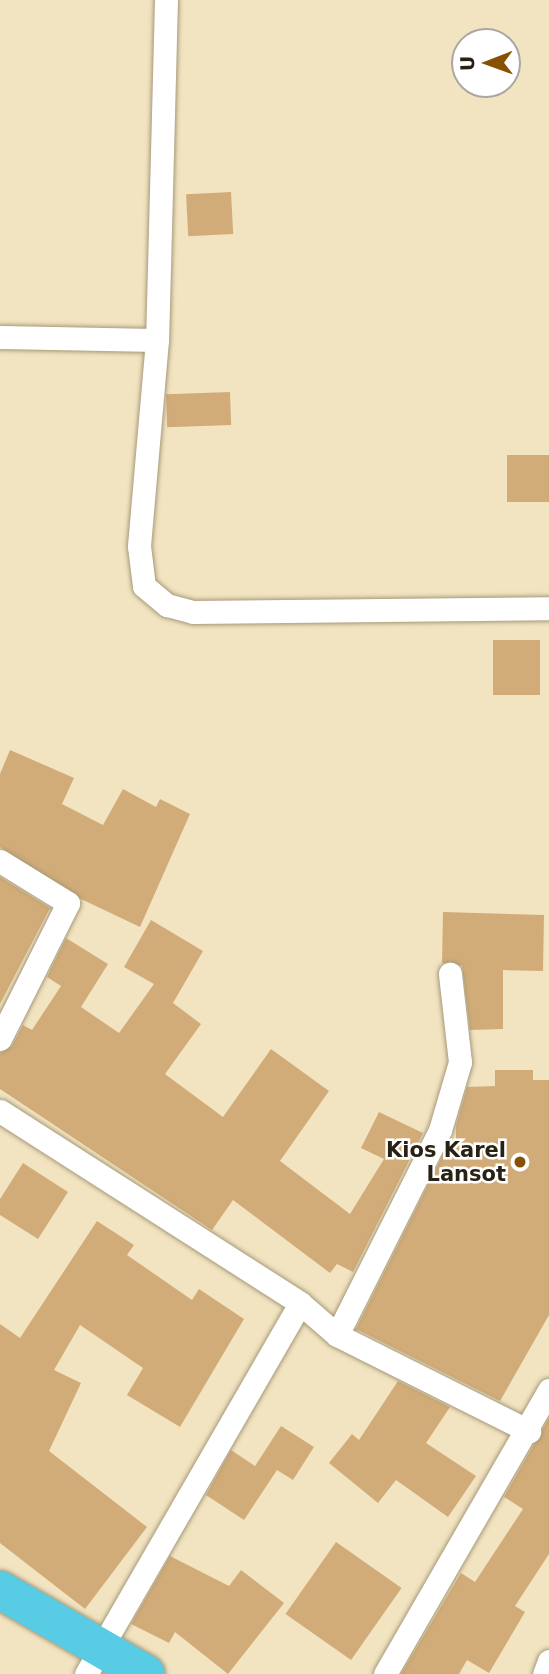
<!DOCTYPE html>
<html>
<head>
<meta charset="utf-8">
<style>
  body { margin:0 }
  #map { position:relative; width:549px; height:1674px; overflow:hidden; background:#f2e4c1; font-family:"DejaVu Sans",sans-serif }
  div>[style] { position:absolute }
  .building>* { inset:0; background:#d2ac78; transform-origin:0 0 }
  .roads { filter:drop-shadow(0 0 2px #a79979) drop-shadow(0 0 2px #a79979) }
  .minor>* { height:23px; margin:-11.5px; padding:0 11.5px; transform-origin:11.5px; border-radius:11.5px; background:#fff }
  .trunk>* { height:38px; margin:-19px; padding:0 19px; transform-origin:19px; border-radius:19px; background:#58cce4 }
  .dots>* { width:19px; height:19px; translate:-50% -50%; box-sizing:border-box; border:4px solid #fff; border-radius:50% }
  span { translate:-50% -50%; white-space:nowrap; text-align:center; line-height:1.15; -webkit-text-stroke:5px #fff; paint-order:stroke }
  .poi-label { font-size:21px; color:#282215; font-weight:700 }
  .right { translate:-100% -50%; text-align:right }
  .north { position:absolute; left:451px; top:28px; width:70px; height:70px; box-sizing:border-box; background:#fff; border:2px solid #a9a7a1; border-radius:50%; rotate:269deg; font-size:19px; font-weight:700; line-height:28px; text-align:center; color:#282215 }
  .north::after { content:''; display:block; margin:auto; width:24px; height:32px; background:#885101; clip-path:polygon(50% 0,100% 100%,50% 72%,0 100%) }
</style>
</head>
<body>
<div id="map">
  <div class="building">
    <div style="left:231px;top:192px;width:42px;height:45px;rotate:87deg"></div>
    <div style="left:230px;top:392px;width:33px;height:64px;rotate:88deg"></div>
    <div style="left:507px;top:455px;width:42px;height:47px"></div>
    <div style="left:493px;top:640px;width:47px;height:55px"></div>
    <div style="clip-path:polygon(10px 750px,74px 778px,62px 804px,103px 825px,123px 789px,156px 807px,160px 799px,190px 814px,140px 927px,81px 899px,0 847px,0 774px)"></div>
    <div style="clip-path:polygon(0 877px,50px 908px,0 1004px)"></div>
    <div style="clip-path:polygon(443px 912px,544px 915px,543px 971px,503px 970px,503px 1029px,470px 1030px,462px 966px,442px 963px)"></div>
    <div style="clip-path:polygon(151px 920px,203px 951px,173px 1003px,201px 1024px,165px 1074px,223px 1117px,271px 1049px,329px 1091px,280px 1161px,350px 1214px,384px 1159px,361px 1148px,379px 1112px,423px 1133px,353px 1272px,337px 1264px,330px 1273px,233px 1200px,212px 1230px,0 1089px,0 1053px,12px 1046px,23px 1025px,32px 1030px,61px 986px,47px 977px,66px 938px,108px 964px,81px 1007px,119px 1033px,154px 984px,124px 967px)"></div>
    <div style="clip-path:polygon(495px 1070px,533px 1070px,533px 1080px,549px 1080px,549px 1315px,500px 1401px,356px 1329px,448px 1145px,456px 1149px,456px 1126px,467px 1087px,495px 1086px)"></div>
    <div style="clip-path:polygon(23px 1163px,68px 1192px,38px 1239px,0 1215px,0 1199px)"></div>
    <div style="clip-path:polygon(97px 1221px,134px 1245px,127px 1255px,192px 1300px,199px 1289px,244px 1319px,180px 1427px,127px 1395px,143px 1368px,80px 1325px,54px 1370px,81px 1383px,49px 1451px,147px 1527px,85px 1609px,0 1543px,0 1324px,20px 1338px)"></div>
    <div style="clip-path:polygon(398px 1381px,450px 1407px,426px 1443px,476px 1476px,448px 1517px,396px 1480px,378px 1503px,329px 1463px,352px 1434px,359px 1440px)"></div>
    <div style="clip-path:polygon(549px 1418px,549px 1554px,515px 1606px,525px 1612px,489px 1673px,467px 1660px,459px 1674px,401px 1674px,461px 1573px,475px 1582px,523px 1509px,504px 1497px)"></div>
    <div style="clip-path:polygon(281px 1426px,314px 1447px,293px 1480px,277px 1470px,244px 1520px,206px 1495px,231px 1450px,255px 1466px)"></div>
    <div style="left:336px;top:1542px;width:80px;height:88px;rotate:35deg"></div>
    <div style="clip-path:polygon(170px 1556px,229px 1586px,241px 1570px,284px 1603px,228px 1674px,175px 1632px,169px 1643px,131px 1624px)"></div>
  </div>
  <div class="roads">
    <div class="minor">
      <div style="left:166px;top:0;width:340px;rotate:91.5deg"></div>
      <div style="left:157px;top:340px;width:207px;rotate:95deg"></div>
      <div style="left:139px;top:546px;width:40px;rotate:82.9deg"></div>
      <div style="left:144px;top:586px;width:30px;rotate:40deg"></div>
      <div style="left:167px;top:605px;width:27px;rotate:15deg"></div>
      <div style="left:193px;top:612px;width:356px;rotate:-0.6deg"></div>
      <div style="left:0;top:337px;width:157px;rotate:1.1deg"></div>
      <div style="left:0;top:861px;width:80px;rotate:31.7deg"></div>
      <div style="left:68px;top:903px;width:152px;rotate:116.6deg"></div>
      <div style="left:0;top:1111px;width:356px;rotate:32.6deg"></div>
      <div style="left:300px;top:1303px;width:49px;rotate:40.9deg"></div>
      <div style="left:337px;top:1335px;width:215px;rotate:26.6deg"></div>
      <div style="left:337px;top:1335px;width:229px;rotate:-63.3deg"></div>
      <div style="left:440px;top:1130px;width:71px;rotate:-73.6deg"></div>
      <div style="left:460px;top:1062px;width:89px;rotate:-96.5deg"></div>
      <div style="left:86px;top:1674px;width:428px;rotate:-60deg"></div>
      <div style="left:385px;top:1674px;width:328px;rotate:-60deg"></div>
      <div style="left:544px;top:1674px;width:14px;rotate:-69deg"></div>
    </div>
    <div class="trunk">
      <div style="left:0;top:1590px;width:168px;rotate:29.9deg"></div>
    </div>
  </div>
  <div class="dots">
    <div style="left:520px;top:1162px;background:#885101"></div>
  </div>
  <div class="poi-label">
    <span class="right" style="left:506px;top:1162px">Kios Karel<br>Lansot</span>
  </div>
  <div class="north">U</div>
</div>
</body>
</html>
